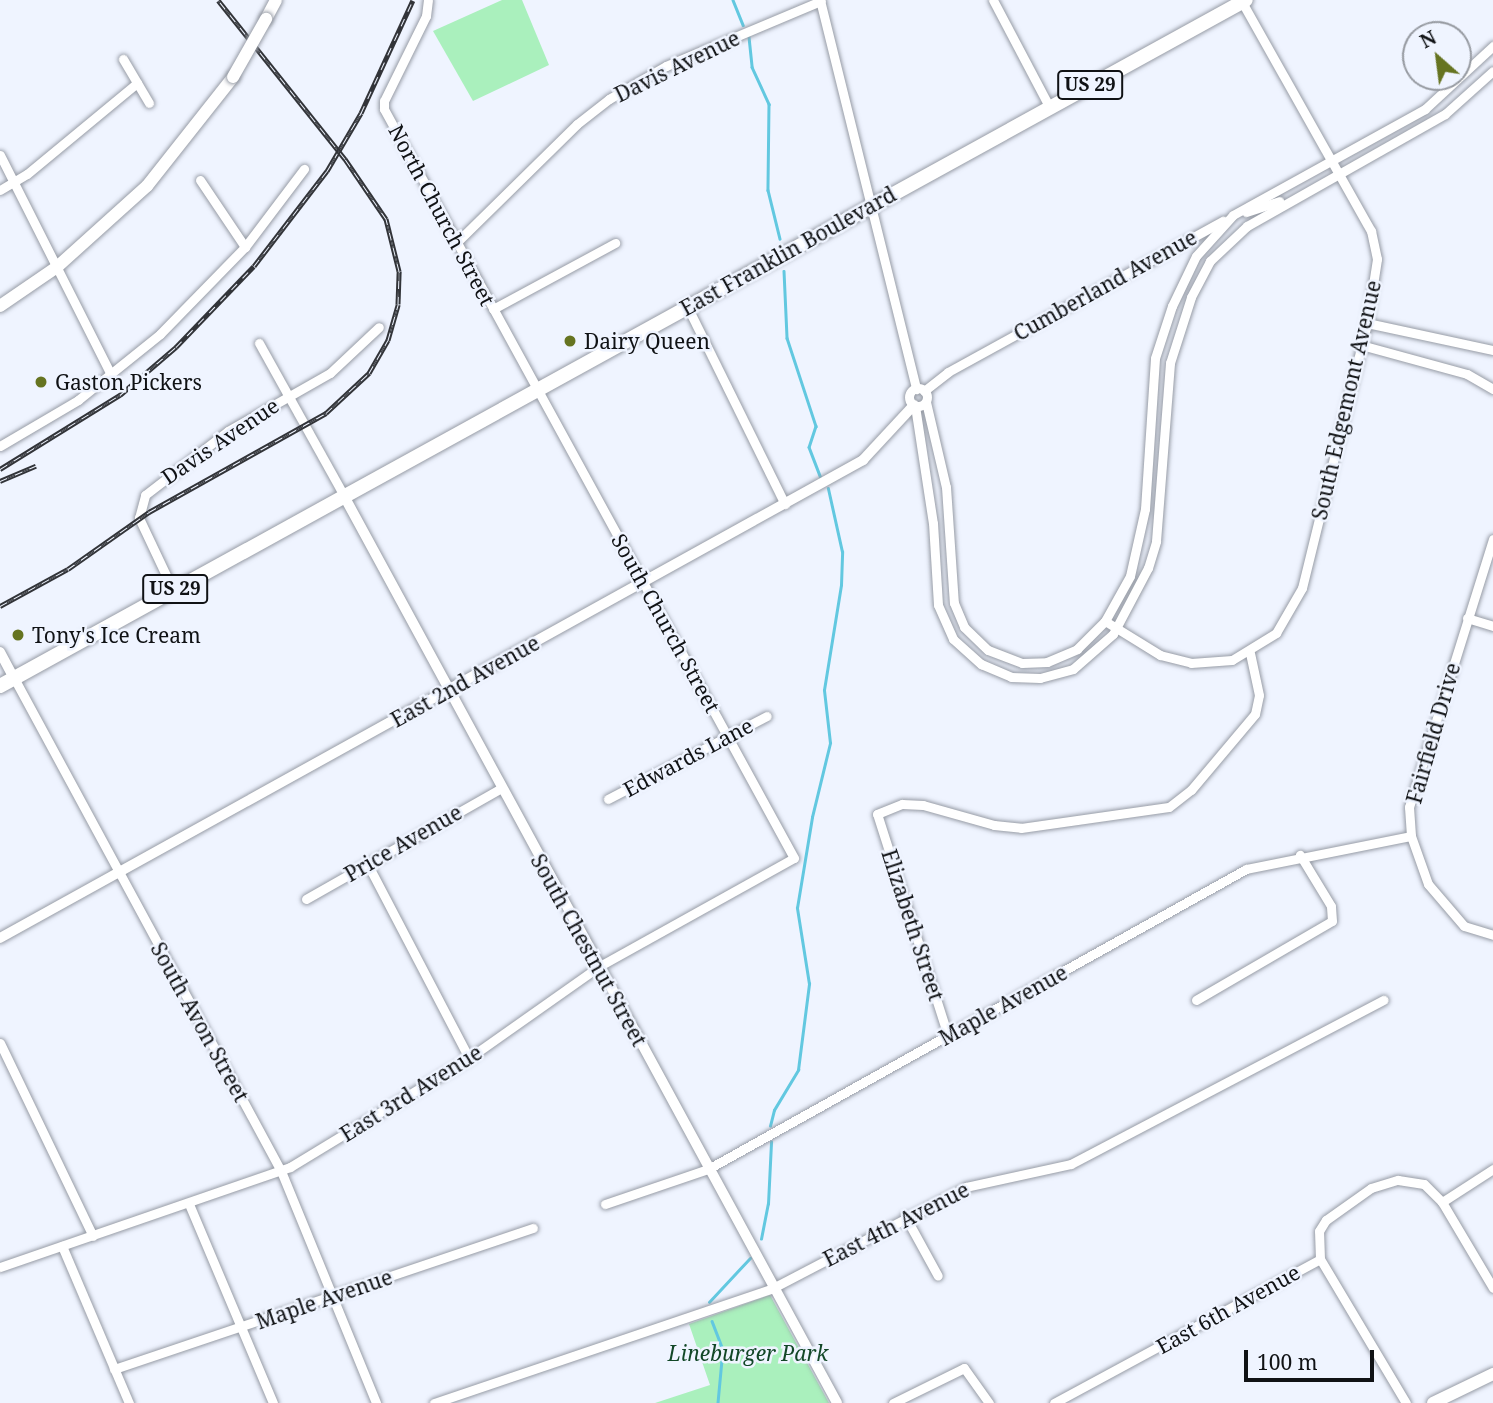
<!DOCTYPE html>
<html>
<head>
<meta charset="utf-8">
<style>
  body { margin:0 }
  #map { position:relative; width:1493px; height:1403px; overflow:hidden; background:#eff4ff; font-family:"Noto Serif",serif }
  div>[style] { position:absolute }
  .green>* { inset:0; background:#aaf0bd }
  .stream>* { height:2.5px; margin:-1.25px; padding:0 1.25px; transform-origin:1.25px; border-radius:1.25px; background:#62c8e0 }
  .roads { filter:drop-shadow(0 0 2px #979ca6) drop-shadow(0 0 2px #979ca6) }
  .minor>* { height:9px; margin:-4.5px; padding:0 4.5px; transform-origin:4.5px; border-radius:4.5px; background:#fff }
  .minor>.ring { margin:-4.5px; padding:0; box-sizing:content-box; background:none; border:9px solid #fff; border-radius:50% }
  .tertiary>* { height:10px; margin:-5px; padding:0 5px; transform-origin:5px; border-radius:5px; background:#fff }
  .secondary>* { height:12px; margin:-6px; padding:0 6px; transform-origin:6px; border-radius:6px; background:#fff }
  .primary>* { height:14px; margin:-7px; padding:0 7px; transform-origin:7px; border-radius:7px; background:#fff }
  .rail>* { height:5px; margin-top:-2.5px; transform-origin:0; background:repeating-linear-gradient(90deg,#eff4ff 0 8px,#323439 0 16px); box-sizing:border-box; border-block:2px solid #323439 }
  .bridges { filter:drop-shadow(0 0 2px #979ca6) drop-shadow(0 0 2px #979ca6) }
  .secondary-bridge>* { height:12px; margin:-6px; padding:0 6px; transform-origin:6px; border-radius:6px; background:#fff }
  .dots>* { width:19px; height:19px; translate:-50% -50%; box-sizing:border-box; border:4px solid #eff4ff; border-radius:50% }
  span { translate:-50% -50%; white-space:nowrap; text-align:center; line-height:1.15; -webkit-text-stroke:5px #eff4ff; paint-order:stroke }
  .shield-label span { padding:2px 5px; background:#eff4ff; border:2px solid; border-radius:5px; -webkit-text-stroke-width:0 }
  .shield-label { font-size:19px; color:#101215; font-weight:700 }
  .street-label { font-size:21px; color:#101215 }
  .poi-label { font-size:21px; color:#101215 }
  .left { translate:0 -50%; text-align:left }
  .park-label { font-size:21px; color:#124727; font-style:italic }
  .north { position:absolute; left:1402px; top:21px; width:70px; height:70px; box-sizing:border-box; background:#eff4ff; border:2px solid #969aa1; border-radius:50%; rotate:332deg; font-size:19px; font-weight:700; line-height:28px; text-align:center; color:#101215 }
  .north::after { content:''; display:block; margin:auto; width:24px; height:32px; background:#667421; clip-path:polygon(50% 0,100% 100%,50% 72%,0 100%) }
  .scale { position:absolute; left:1244px; top:1350px; width:130px; height:32px; box-sizing:border-box; border:4px solid #101215; border-top:0; padding-left:9px; font-size:21px; line-height:24px; white-space:nowrap; color:#101215; -webkit-text-stroke:5px #eff4ff; paint-order:stroke }
</style>
</head>
<body>
<div id="map">
  <div class="green">
    <div style="clip-path:polygon(502px 0,522px 0,549px 65px,473px 101px,433px 31px)"></div>
    <div style="clip-path:polygon(770px 1295px,829px 1403px,655px 1403px,710px 1385px,689px 1324px)"></div>
  </div>
  <div class="stream">
    <div style="left:733px;top:0;width:27px;rotate:68deg"></div>
    <div style="left:749px;top:37px;width:30px;rotate:84deg"></div>
    <div style="left:752px;top:67px;width:41px;rotate:65.3deg"></div>
    <div style="left:769px;top:104px;width:86px;rotate:90.7deg"></div>
    <div style="left:768px;top:190px;width:50px;rotate:76.2deg"></div>
    <div style="left:784px;top:271px;width:67px;rotate:87.4deg"></div>
    <div style="left:787px;top:338px;width:93px;rotate:71.8deg"></div>
    <div style="left:816px;top:426px;width:22px;rotate:108deg"></div>
    <div style="left:809px;top:447px;width:33px;rotate:69deg"></div>
    <div style="left:770px;top:1126px;width:16px;rotate:-76deg"></div>
    <div style="left:774px;top:1110px;width:47px;rotate:-59deg"></div>
    <div style="left:798px;top:1070px;width:87px;rotate:-82.7deg"></div>
    <div style="left:809px;top:984px;width:77px;rotate:-99deg"></div>
    <div style="left:797px;top:908px;width:92px;rotate:-80.6deg"></div>
    <div style="left:812px;top:817px;width:76px;rotate:-76.3deg"></div>
    <div style="left:830px;top:743px;width:53px;rotate:-96.5deg"></div>
    <div style="left:824px;top:690px;width:106px;rotate:-80.8deg"></div>
    <div style="left:841px;top:585px;width:33px;rotate:-88deg"></div>
    <div style="left:842px;top:552px;width:65px;rotate:-102.5deg"></div>
    <div style="left:761px;top:1239px;width:36px;rotate:-79deg"></div>
    <div style="left:768px;top:1204px;width:62px;rotate:-87.2deg"></div>
    <div style="left:709px;top:1302px;width:60px;rotate:-47deg"></div>
    <div style="left:712px;top:1321px;width:30px;rotate:69deg"></div>
    <div style="left:723px;top:1349px;width:54px;rotate:95.3deg"></div>
  </div>
  <div class="roads">
    <div class="minor">
      <div style="left:820px;top:0;width:401px;rotate:76.1deg"></div>
      <div style="left:993px;top:0;width:122px;rotate:62.2deg"></div>
      <div style="left:123px;top:59px;width:51px;rotate:59.4deg"></div>
      <div style="left:0;top:155px;width:246px;rotate:63.2deg"></div>
      <div style="left:200px;top:180px;width:81px;rotate:56.1deg"></div>
      <div style="left:0;top:190px;width:31px;rotate:-31deg"></div>
      <div style="left:27px;top:174px;width:143px;rotate:-39.6deg"></div>
      <div style="left:1246px;top:212px;width:35px;rotate:-18deg"></div>
      <div style="left:457px;top:242px;width:168px;rotate:-44.5deg"></div>
      <div style="left:577px;top:124px;width:41px;rotate:-38deg"></div>
      <div style="left:609px;top:99px;width:66px;rotate:-30.1deg"></div>
      <div style="left:666px;top:66px;width:168px;rotate:-22.8deg"></div>
      <div style="left:687px;top:306px;width:221px;rotate:63.7deg"></div>
      <div style="left:493px;top:309px;width:139px;rotate:-28.4deg"></div>
      <div style="left:1367px;top:323px;width:129px;rotate:12.1deg"></div>
      <div style="left:259px;top:343px;width:175px;rotate:60.9deg"></div>
      <div style="left:1361px;top:345px;width:110px;rotate:15.3deg"></div>
      <div style="left:1467px;top:374px;width:30px;rotate:30deg"></div>
      <div class="ring" style="left:909px;top:388px;width:9px;height:9px"></div>
      <div style="left:924px;top:391px;width:31px;rotate:-38deg"></div>
      <div style="left:948px;top:372px;width:314px;rotate:-28.8deg"></div>
      <div style="left:926px;top:402px;width:87px;rotate:76.8deg"></div>
      <div style="left:946px;top:487px;width:116px;rotate:86.1deg"></div>
      <div style="left:954px;top:603px;width:26px;rotate:67deg"></div>
      <div style="left:964px;top:627px;width:33px;rotate:44deg"></div>
      <div style="left:988px;top:650px;width:36px;rotate:21deg"></div>
      <div style="left:1022px;top:663px;width:25px;rotate:-2deg"></div>
      <div style="left:1047px;top:662px;width:33px;rotate:-23deg"></div>
      <div style="left:1077px;top:649px;width:40px;rotate:-45deg"></div>
      <div style="left:1105px;top:621px;width:51px;rotate:-60.9deg"></div>
      <div style="left:1130px;top:576px;width:69px;rotate:-77.4deg"></div>
      <div style="left:1145px;top:509px;width:151px;rotate:-86.2deg"></div>
      <div style="left:1155px;top:358px;width:55px;rotate:-71.9deg"></div>
      <div style="left:1172px;top:306px;width:55px;rotate:-64.4deg"></div>
      <div style="left:1196px;top:256px;width:55px;rotate:-47.9deg"></div>
      <div style="left:1233px;top:215px;width:219px;rotate:-28.9deg"></div>
      <div style="left:1425px;top:109px;width:93px;rotate:-42.8deg"></div>
      <div style="left:915px;top:406px;width:118px;rotate:81.3deg"></div>
      <div style="left:933px;top:523px;width:82px;rotate:86.5deg"></div>
      <div style="left:938px;top:605px;width:37px;rotate:66deg"></div>
      <div style="left:953px;top:639px;width:38px;rotate:42deg"></div>
      <div style="left:981px;top:664px;width:33px;rotate:23deg"></div>
      <div style="left:1011px;top:677px;width:29px;rotate:2deg"></div>
      <div style="left:1040px;top:678px;width:34px;rotate:-15deg"></div>
      <div style="left:1073px;top:669px;width:53px;rotate:-41.2deg"></div>
      <div style="left:1113px;top:634px;width:75px;rotate:-62.1deg"></div>
      <div style="left:1148px;top:568px;width:28px;rotate:-73deg"></div>
      <div style="left:1156px;top:541px;width:179px;rotate:-85.5deg"></div>
      <div style="left:1170px;top:363px;width:69px;rotate:-72.3deg"></div>
      <div style="left:1191px;top:297px;width:41px;rotate:-62.2deg"></div>
      <div style="left:1210px;top:261px;width:51px;rotate:-43.4deg"></div>
      <div style="left:1247px;top:226px;width:227px;rotate:-29.5deg"></div>
      <div style="left:1445px;top:114px;width:64px;rotate:-41.9deg"></div>
      <div style="left:0;top:446px;width:91px;rotate:-30.5deg"></div>
      <div style="left:78px;top:400px;width:105px;rotate:-38.8deg"></div>
      <div style="left:160px;top:334px;width:122px;rotate:-45.7deg"></div>
      <div style="left:245px;top:247px;width:98px;rotate:-52.9deg"></div>
      <div style="left:1493px;top:539px;width:281px;rotate:107.4deg"></div>
      <div style="left:1409px;top:807px;width:29px;rotate:86deg"></div>
      <div style="left:1411px;top:836px;width:51px;rotate:70.5deg"></div>
      <div style="left:1428px;top:884px;width:55px;rotate:49.4deg"></div>
      <div style="left:1464px;top:926px;width:30px;rotate:17deg"></div>
      <div style="left:173px;top:590px;width:80px;rotate:-115.3deg"></div>
      <div style="left:139px;top:518px;width:24px;rotate:-75deg"></div>
      <div style="left:145px;top:495px;width:105px;rotate:-37.6deg"></div>
      <div style="left:228px;top:431px;width:117px;rotate:-29.6deg"></div>
      <div style="left:330px;top:373px;width:67px;rotate:-43.2deg"></div>
      <div style="left:1467px;top:618px;width:27px;rotate:17deg"></div>
      <div style="left:1105px;top:621px;width:65px;rotate:31.7deg"></div>
      <div style="left:1160px;top:655px;width:32px;rotate:14deg"></div>
      <div style="left:1191px;top:663px;width:41px;rotate:-4.2deg"></div>
      <div style="left:1232px;top:660px;width:52px;rotate:-31.5deg"></div>
      <div style="left:1276px;top:633px;width:52px;rotate:-60deg"></div>
      <div style="left:1302px;top:588px;width:273px;rotate:-76.2deg"></div>
      <div style="left:1367px;top:323px;width:65px;rotate:-81.1deg"></div>
      <div style="left:1377px;top:259px;width:29px;rotate:-102deg"></div>
      <div style="left:1371px;top:231px;width:265px;rotate:-119.4deg"></div>
      <div style="left:14px;top:678px;width:561px;rotate:61.56deg"></div>
      <div style="left:281px;top:1171px;width:251px;rotate:67.7deg"></div>
      <div style="left:608px;top:799px;width:179px;rotate:-27.6deg"></div>
      <div style="left:367px;top:863px;width:220px;rotate:62.4deg"></div>
      <div style="left:306px;top:899px;width:223px;rotate:-29.6deg"></div>
      <div style="left:1196px;top:1000px;width:157px;rotate:-30.2deg"></div>
      <div style="left:1332px;top:921px;width:15px;rotate:-94deg"></div>
      <div style="left:1331px;top:906px;width:60px;rotate:-121.3deg"></div>
      <div style="left:948px;top:1036px;width:233px;rotate:-107.7deg"></div>
      <div style="left:877px;top:814px;width:27px;rotate:-22deg"></div>
      <div style="left:902px;top:804px;width:21px;rotate:3deg"></div>
      <div style="left:923px;top:805px;width:74px;rotate:15.7deg"></div>
      <div style="left:994px;top:825px;width:27px;rotate:6deg"></div>
      <div style="left:1021px;top:828px;width:149px;rotate:-8.1deg"></div>
      <div style="left:1169px;top:807px;width:28px;rotate:-38deg"></div>
      <div style="left:1191px;top:790px;width:99px;rotate:-49.9deg"></div>
      <div style="left:1255px;top:714px;width:19px;rotate:-78deg"></div>
      <div style="left:1259px;top:695px;width:43px;rotate:-102.1deg"></div>
      <div style="left:0;top:1043px;width:214px;rotate:64.3deg"></div>
      <div style="left:1442px;top:1202px;width:61px;rotate:-32.9deg"></div>
      <div style="left:189px;top:1204px;width:216px;rotate:67.1deg"></div>
      <div style="left:605px;top:1204px;width:109px;rotate:-18.8deg"></div>
      <div style="left:708px;top:1169px;width:616px;rotate:-29.14deg"></div>
      <div style="left:1246px;top:869px;width:168px;rotate:-11.3deg"></div>
      <div style="left:905px;top:1216px;width:68px;rotate:61.2deg"></div>
      <div style="left:62px;top:1246px;width:171px;rotate:66.9deg"></div>
      <div style="left:0;top:1267px;width:307px;rotate:-19deg"></div>
      <div style="left:290px;top:1167px;width:210px;rotate:-31.3deg"></div>
      <div style="left:469px;top:1058px;width:158px;rotate:-35.2deg"></div>
      <div style="left:598px;top:967px;width:224px;rotate:-29.1deg"></div>
      <div style="left:794px;top:858px;width:854px;rotate:-118.7deg"></div>
      <div style="left:384px;top:109px;width:8px;rotate:-90deg"></div>
      <div style="left:384px;top:101px;width:95px;rotate:-63.7deg"></div>
      <div style="left:426px;top:16px;width:16px;rotate:-83deg"></div>
      <div style="left:114px;top:1369px;width:442px;rotate:-18.6deg"></div>
      <div style="left:434px;top:1403px;width:358px;rotate:-18.7deg"></div>
      <div style="left:773px;top:1288px;width:218px;rotate:-27.6deg"></div>
      <div style="left:966px;top:1187px;width:107px;rotate:-12.4deg"></div>
      <div style="left:1071px;top:1164px;width:353px;rotate:-27.7deg"></div>
      <div style="left:893px;top:1403px;width:79px;rotate:-26.2deg"></div>
      <div style="left:964px;top:1368px;width:43px;rotate:54.5deg"></div>
      <div style="left:1054px;top:1403px;width:302px;rotate:-28.4deg"></div>
      <div style="left:1406px;top:1403px;width:168px;rotate:-120.8deg"></div>
      <div style="left:1320px;top:1259px;width:28px;rotate:-92deg"></div>
      <div style="left:1319px;top:1231px;width:13px;rotate:-58deg"></div>
      <div style="left:1326px;top:1220px;width:55px;rotate:-35.4deg"></div>
      <div style="left:1371px;top:1188px;width:28px;rotate:-17deg"></div>
      <div style="left:1398px;top:1180px;width:26px;rotate:9deg"></div>
      <div style="left:1424px;top:1184px;width:25px;rotate:45deg"></div>
      <div style="left:1442px;top:1202px;width:100px;rotate:59.3deg"></div>
    </div>
    <div class="tertiary">
      <div style="left:344px;top:496px;width:1032px;rotate:61.47deg"></div>
      <div style="left:0;top:652px;width:30px;rotate:62deg"></div>
      <div style="left:0;top:938px;width:987px;rotate:-28.98deg"></div>
      <div style="left:863px;top:460px;width:75px;rotate:-47.2deg"></div>
    </div>
    <div class="secondary">
      <div style="left:266px;top:19px;width:21px;rotate:-62deg"></div>
      <div style="left:0;top:306px;width:69px;rotate:-34.4deg"></div>
      <div style="left:57px;top:267px;width:121px;rotate:-42deg"></div>
      <div style="left:147px;top:186px;width:139px;rotate:-51.7deg"></div>
      <div style="left:1433px;top:1403px;width:67px;rotate:-25.8deg"></div>
    </div>
    <div class="primary">
      <div style="left:0;top:686px;width:1422px;rotate:-28.84deg"></div>
    </div>
  </div>
  <div class="rail">
    <div style="left:0;top:469px;width:141px;rotate:-31.7deg"></div>
    <div style="left:120px;top:395px;width:74px;rotate:-40.6deg"></div>
    <div style="left:176px;top:347px;width:112px;rotate:-46.1deg"></div>
    <div style="left:254px;top:266px;width:120px;rotate:-52.5deg"></div>
    <div style="left:327px;top:171px;width:67px;rotate:-59.6deg"></div>
    <div style="left:361px;top:113px;width:124px;rotate:-65.3deg"></div>
    <div style="left:0;top:481px;width:39px;rotate:-23deg"></div>
    <div style="left:0;top:606px;width:77px;rotate:-28.6deg"></div>
    <div style="left:68px;top:569px;width:99px;rotate:-35.1deg"></div>
    <div style="left:149px;top:512px;width:203px;rotate:-29.2deg"></div>
    <div style="left:326px;top:413px;width:59px;rotate:-42.9deg"></div>
    <div style="left:369px;top:373px;width:38px;rotate:-60deg"></div>
    <div style="left:388px;top:340px;width:37px;rotate:-74deg"></div>
    <div style="left:398px;top:304px;width:33px;rotate:-88deg"></div>
    <div style="left:399px;top:271px;width:54px;rotate:-104deg"></div>
    <div style="left:386px;top:219px;width:73px;rotate:-124.3deg"></div>
    <div style="left:345px;top:159px;width:203px;rotate:-128.6deg"></div>
  </div>
  <div class="bridges">
    <div class="secondary-bridge">
      <div style="left:233px;top:77px;width:67px;rotate:-60.4deg"></div>
    </div>
  </div>
  <div class="dots">
    <div style="left:570px;top:341px;background:#667421"></div>
    <div style="left:41px;top:382px;background:#667421"></div>
    <div style="left:18px;top:635px;background:#667421"></div>
  </div>
  <div class="shield-label">
    <span style="left:1090px;top:85px">US 29</span>
    <span style="left:175px;top:589px">US 29</span>
  </div>
  <div class="street-label">
    <span style="left:677px;top:66px;rotate:-26deg">Davis Avenue</span>
    <span style="left:442px;top:215px;rotate:62deg">North Church Street</span>
    <span style="left:788px;top:251px;rotate:-29deg">East Franklin Boulevard</span>
    <span style="left:1105px;top:285px;rotate:-29deg">Cumberland Avenue</span>
    <span style="left:1346px;top:400px;rotate:-77deg">South Edgemont Avenue</span>
    <span style="left:220px;top:441px;rotate:-34deg">Davis Avenue</span>
    <span style="left:666px;top:623px;rotate:61deg">South Church Street</span>
    <span style="left:465px;top:681px;rotate:-29deg">East 2nd Avenue</span>
    <span style="left:1433px;top:733px;rotate:-74deg">Fairfield Drive</span>
    <span style="left:688px;top:757px;rotate:-28deg">Edwards Lane</span>
    <span style="left:403px;top:843px;rotate:-30deg">Price Avenue</span>
    <span style="left:913px;top:925px;rotate:72deg">Elizabeth Street</span>
    <span style="left:589px;top:950px;rotate:61deg">South Chestnut Street</span>
    <span style="left:1003px;top:1005px;rotate:-29deg">Maple Avenue</span>
    <span style="left:200px;top:1022px;rotate:61deg">South Avon Street</span>
    <span style="left:411px;top:1093px;rotate:-32deg">East 3rd Avenue</span>
    <span style="left:896px;top:1224px;rotate:-27deg">East 4th Avenue</span>
    <span style="left:324px;top:1299px;rotate:-19deg">Maple Avenue</span>
    <span style="left:1228px;top:1309px;rotate:-29deg">East 6th Avenue</span>
  </div>
  <div class="poi-label">
    <span class="left" style="left:584px;top:341px">Dairy Queen</span>
    <span class="left" style="left:55px;top:382px">Gaston Pickers</span>
    <span class="left" style="left:32px;top:635px">Tony's Ice Cream</span>
  </div>
  <div class="park-label">
    <span style="left:748px;top:1353px">Lineburger Park</span>
  </div>
  <div class="north">N</div>
  <div class="scale">100 m</div>
</div>
</body>
</html>
